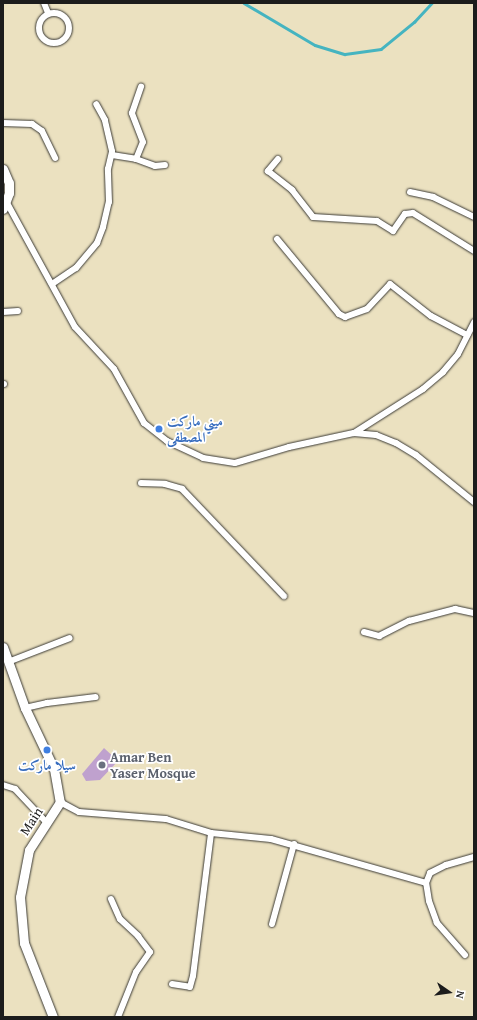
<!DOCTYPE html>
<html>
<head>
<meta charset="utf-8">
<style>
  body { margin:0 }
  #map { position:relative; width:477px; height:1020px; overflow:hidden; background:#ebe1c0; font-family:"Gentium Book Plus",Amiri,serif }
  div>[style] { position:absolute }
  .stream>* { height:2.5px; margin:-1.25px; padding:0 1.25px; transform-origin:1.25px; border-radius:1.25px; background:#45b4c0 }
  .building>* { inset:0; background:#bfa1ce }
  .roads { filter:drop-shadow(0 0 1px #3b3a35) drop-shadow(0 0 1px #3b3a35) }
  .minor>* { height:6px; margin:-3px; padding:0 3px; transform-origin:3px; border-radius:3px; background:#fff }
  .minor>.ring { margin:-3px; padding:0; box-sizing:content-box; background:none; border:6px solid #fff; border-radius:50% }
  .secondary>* { height:9px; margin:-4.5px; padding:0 4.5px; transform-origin:4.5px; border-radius:4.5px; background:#fff }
  .dots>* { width:11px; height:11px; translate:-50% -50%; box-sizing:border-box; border:2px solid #fff; border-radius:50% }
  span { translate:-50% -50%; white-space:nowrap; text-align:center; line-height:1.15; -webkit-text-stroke:3.5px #fff; paint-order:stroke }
  .shop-label { font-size:14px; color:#366cbe; font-weight:700 }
  .left { translate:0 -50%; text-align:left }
  .worship-label { font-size:14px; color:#5b616d; font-weight:700 }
  .street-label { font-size:14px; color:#1c1c1c }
  .frame { position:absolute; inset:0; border:4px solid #1c1c1c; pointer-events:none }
  .north { position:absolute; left:429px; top:972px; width:40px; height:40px; -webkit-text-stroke:3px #fff; paint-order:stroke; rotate:103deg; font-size:11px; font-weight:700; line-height:16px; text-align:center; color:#1c1c1c }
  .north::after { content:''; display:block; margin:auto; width:14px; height:18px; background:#1c1c1c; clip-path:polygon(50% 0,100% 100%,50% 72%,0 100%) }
</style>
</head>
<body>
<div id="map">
  <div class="stream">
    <div style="left:244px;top:3px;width:82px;rotate:30.6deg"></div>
    <div style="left:315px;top:45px;width:31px;rotate:17deg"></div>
    <div style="left:345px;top:54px;width:36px;rotate:-8deg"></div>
    <div style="left:381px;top:49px;width:43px;rotate:-39.3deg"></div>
    <div style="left:414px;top:22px;width:26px;rotate:-47deg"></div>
  </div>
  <div class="building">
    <div style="clip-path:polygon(104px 748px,118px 761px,100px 780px,86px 781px,82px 774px)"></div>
  </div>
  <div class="roads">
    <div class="minor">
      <div style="left:44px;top:3px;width:11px;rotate:68deg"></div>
      <div class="ring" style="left:39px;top:13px;width:24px;height:24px"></div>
      <div style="left:3px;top:123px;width:29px;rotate:2deg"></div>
      <div style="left:32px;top:124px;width:12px;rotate:35deg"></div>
      <div style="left:42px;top:131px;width:30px;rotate:64deg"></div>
      <div style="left:112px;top:155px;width:24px;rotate:9deg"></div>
      <div style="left:136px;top:159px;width:20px;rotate:20deg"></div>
      <div style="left:155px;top:166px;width:10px;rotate:-6deg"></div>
      <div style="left:136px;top:159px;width:18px;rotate:-68deg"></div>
      <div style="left:143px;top:142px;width:31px;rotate:-111deg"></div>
      <div style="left:132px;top:113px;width:28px;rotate:-71deg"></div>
      <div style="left:278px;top:159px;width:16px;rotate:130deg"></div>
      <div style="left:268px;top:171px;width:31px;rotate:38deg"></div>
      <div style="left:292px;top:190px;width:34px;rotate:52deg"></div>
      <div style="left:313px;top:217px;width:64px;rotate:3.6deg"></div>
      <div style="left:377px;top:221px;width:19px;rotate:32deg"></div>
      <div style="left:393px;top:231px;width:21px;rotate:-55deg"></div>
      <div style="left:405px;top:214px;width:8px;rotate:-7deg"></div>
      <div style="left:413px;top:213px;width:72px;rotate:31.9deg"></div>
      <div style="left:410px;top:192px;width:24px;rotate:12deg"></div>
      <div style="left:433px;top:197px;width:46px;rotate:26deg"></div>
      <div style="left:7px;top:203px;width:141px;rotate:61.3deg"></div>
      <div style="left:75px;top:327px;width:57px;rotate:47.1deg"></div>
      <div style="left:114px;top:369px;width:62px;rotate:60.9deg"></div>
      <div style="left:144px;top:423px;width:29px;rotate:38deg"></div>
      <div style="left:167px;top:441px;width:40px;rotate:25deg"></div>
      <div style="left:203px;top:458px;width:32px;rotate:9deg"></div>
      <div style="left:235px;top:463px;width:56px;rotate:-16.5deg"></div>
      <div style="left:289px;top:447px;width:66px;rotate:-12.2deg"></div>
      <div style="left:354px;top:433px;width:82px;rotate:-32.5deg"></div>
      <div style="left:423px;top:389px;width:26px;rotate:-40deg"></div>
      <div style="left:443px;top:372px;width:23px;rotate:-50deg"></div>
      <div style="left:458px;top:354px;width:36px;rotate:-63deg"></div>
      <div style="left:277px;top:239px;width:97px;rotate:50.4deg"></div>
      <div style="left:339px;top:314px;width:7px;rotate:27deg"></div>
      <div style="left:345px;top:317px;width:23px;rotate:-20deg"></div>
      <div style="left:367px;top:309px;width:34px;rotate:-47deg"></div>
      <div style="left:390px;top:284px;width:52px;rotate:38deg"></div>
      <div style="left:431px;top:316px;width:41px;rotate:27.8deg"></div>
      <div style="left:52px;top:284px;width:29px;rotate:-34deg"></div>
      <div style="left:76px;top:268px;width:33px;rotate:-50deg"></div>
      <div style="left:97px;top:243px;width:17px;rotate:-69deg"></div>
      <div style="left:103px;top:227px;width:26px;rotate:-77deg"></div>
      <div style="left:109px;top:202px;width:33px;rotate:-92deg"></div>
      <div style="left:108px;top:169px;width:18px;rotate:-77deg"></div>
      <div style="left:112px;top:151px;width:32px;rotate:-103deg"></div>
      <div style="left:105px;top:120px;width:18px;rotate:-119deg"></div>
      <div style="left:3px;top:312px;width:15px;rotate:-4deg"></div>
      <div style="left:3px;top:384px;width:1px"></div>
      <div style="left:354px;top:433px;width:22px;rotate:5deg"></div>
      <div style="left:376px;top:435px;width:22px;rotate:22deg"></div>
      <div style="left:396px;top:443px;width:23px;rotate:31deg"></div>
      <div style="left:416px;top:455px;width:75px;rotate:39deg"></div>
      <div style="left:141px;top:483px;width:24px;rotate:2deg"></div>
      <div style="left:165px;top:484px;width:18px;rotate:16deg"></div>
      <div style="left:182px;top:489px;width:148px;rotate:46.4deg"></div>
      <div style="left:364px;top:632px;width:16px;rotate:15deg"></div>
      <div style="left:379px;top:636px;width:34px;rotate:-27deg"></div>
      <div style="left:409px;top:621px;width:48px;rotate:-14.6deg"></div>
      <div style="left:455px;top:609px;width:19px;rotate:12deg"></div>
      <div style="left:8px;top:662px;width:66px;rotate:-21.2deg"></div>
      <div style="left:25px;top:708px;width:23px;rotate:-13deg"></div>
      <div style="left:47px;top:703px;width:49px;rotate:-7deg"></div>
      <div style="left:3px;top:785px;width:13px;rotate:18deg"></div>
      <div style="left:15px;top:789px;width:45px;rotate:46.8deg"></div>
      <div style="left:60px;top:802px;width:21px;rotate:28deg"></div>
      <div style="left:79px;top:812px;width:87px;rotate:4.6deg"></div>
      <div style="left:166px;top:819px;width:47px;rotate:17.3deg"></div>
      <div style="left:211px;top:833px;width:60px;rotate:5.7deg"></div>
      <div style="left:271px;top:839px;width:161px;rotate:15.8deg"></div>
      <div style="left:111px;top:899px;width:22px;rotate:66deg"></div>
      <div style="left:120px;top:919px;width:25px;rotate:43deg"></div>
      <div style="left:138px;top:936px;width:20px;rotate:53deg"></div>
      <div style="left:150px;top:952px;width:24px;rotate:125deg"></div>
      <div style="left:136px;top:972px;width:48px;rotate:111.8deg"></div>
      <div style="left:272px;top:924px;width:83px;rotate:-74.6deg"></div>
      <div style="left:465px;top:955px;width:43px;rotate:-131.2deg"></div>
      <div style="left:437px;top:923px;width:23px;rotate:-110deg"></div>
      <div style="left:429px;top:901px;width:18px;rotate:-99deg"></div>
      <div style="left:426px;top:883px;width:11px;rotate:-68deg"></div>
      <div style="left:430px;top:873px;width:18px;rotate:-27deg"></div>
      <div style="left:446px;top:865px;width:29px;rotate:-16deg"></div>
      <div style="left:172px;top:984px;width:18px;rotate:9deg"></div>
      <div style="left:190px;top:987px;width:11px;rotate:-75deg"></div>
      <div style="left:193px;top:976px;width:144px;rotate:-82.8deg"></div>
    </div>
    <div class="secondary">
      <div style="left:3px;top:169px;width:15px;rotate:67deg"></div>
      <div style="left:9px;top:183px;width:10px;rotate:90deg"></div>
      <div style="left:9px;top:193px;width:17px;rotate:111deg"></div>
      <div style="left:3px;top:647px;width:65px;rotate:70.2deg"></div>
      <div style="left:25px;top:708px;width:68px;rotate:64.6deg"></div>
      <div style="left:54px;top:769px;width:34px;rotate:80deg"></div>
      <div style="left:60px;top:802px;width:57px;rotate:122.9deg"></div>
      <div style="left:29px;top:850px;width:48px;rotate:100.8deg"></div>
      <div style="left:20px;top:897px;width:46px;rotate:85deg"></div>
      <div style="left:24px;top:943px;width:79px;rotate:68.6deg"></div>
    </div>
  </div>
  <div class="dots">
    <div style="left:159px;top:429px;background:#3f7fe0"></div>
    <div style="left:47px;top:750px;background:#3f7fe0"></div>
    <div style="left:102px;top:765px;background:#6b7280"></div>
  </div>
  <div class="shop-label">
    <span class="left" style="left:167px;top:429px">ميني ماركت<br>المصطفى</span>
    <span style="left:47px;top:765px">سيلا ماركت</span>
  </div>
  <div class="worship-label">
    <span class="left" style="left:110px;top:765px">Amar Ben<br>Yaser Mosque</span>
  </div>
  <div class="street-label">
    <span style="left:31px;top:821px;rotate:-57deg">Main</span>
  </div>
  <div class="frame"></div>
  <div class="north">N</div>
</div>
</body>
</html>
